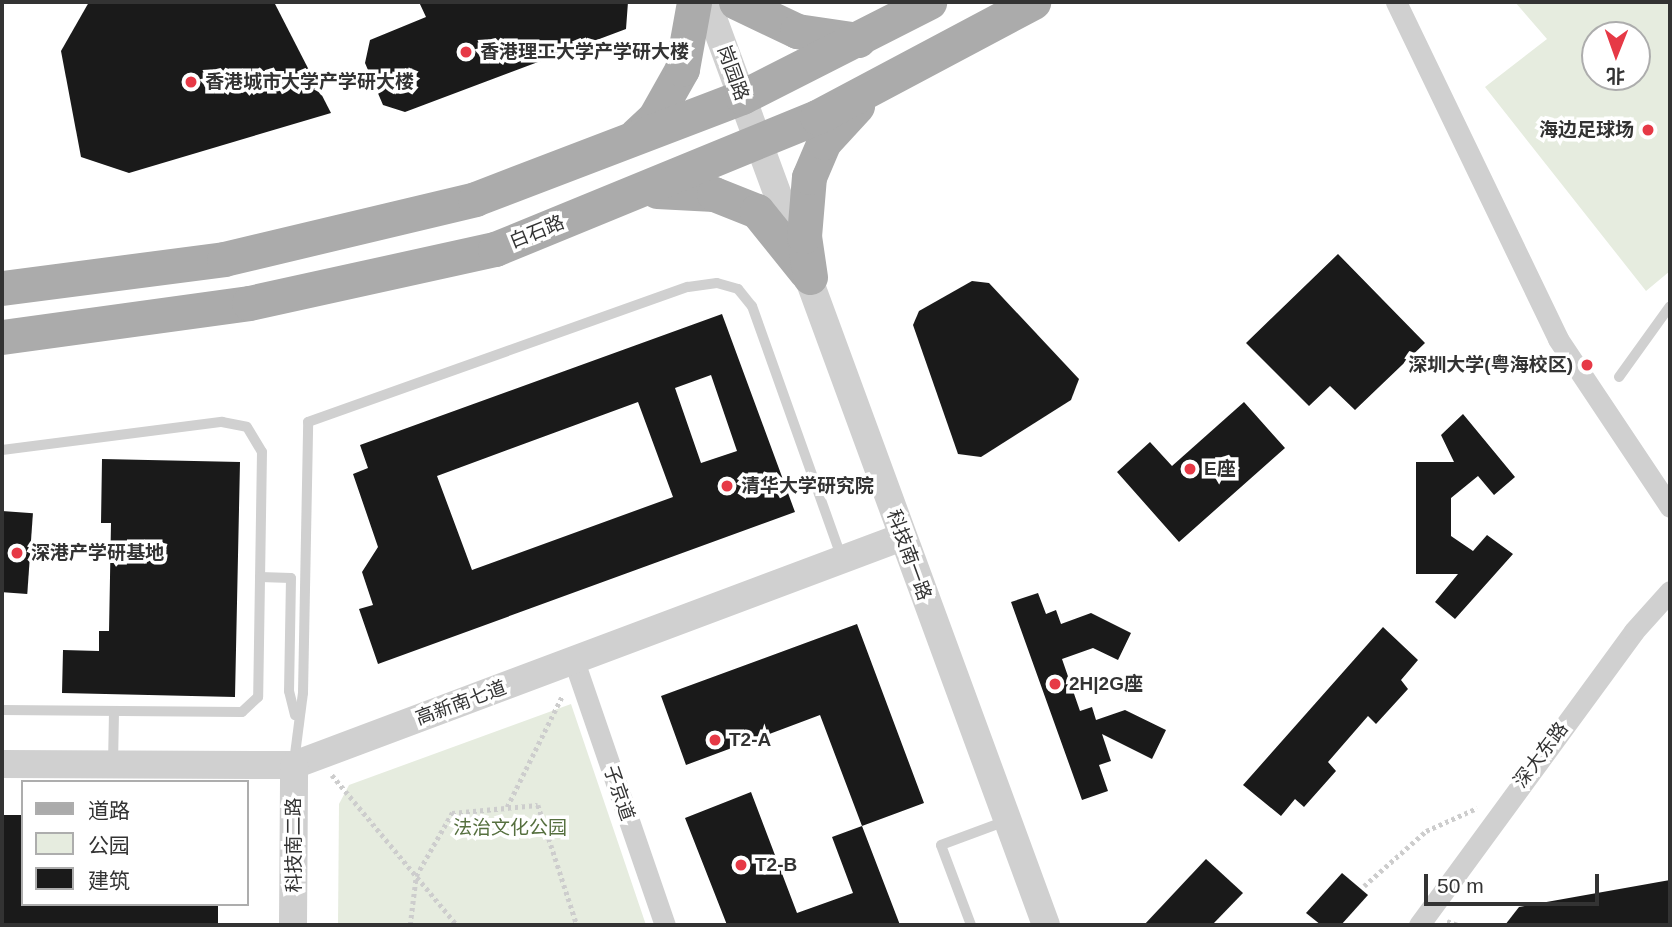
<!DOCTYPE html>
<html>
<head>
<meta charset="utf-8">
<style>
  body { margin:0 }
  #map { position:relative; width:1672px; height:927px; overflow:hidden; background:#fff; font-family:Helvetica,"Noto Sans SC",sans-serif }
  div>[style] { position:absolute }
  .green>* { inset:0; background:#e6ecdf }
  .building>* { inset:0; background:#1a1a1a; transform-origin:0 0 }
  .path>* { height:4.5px; margin-top:-2.25px; transform-origin:0; background:repeating-linear-gradient(90deg,#cdcdcd 0 3.5px,transparent 0 7px) }
  .service>* { height:10px; margin:-5px; padding:0 5px; transform-origin:5px; border-radius:5px; background:#d0d0d0 }
  .minor>* { height:21px; margin:-10.5px; padding:0 10.5px; transform-origin:10.5px; border-radius:10.5px; background:#d0d0d0 }
  .tertiary>* { height:28px; margin:-14px; padding:0 14px; transform-origin:14px; border-radius:14px; background:#d0d0d0 }
  .primary>* { height:35px; margin:-17.5px; padding:0 17.5px; transform-origin:17.5px; border-radius:17.5px; background:#ababab }
  .dots>* { width:19px; height:19px; translate:-50% -50%; box-sizing:border-box; border:4px solid #fff; border-radius:50% }
  span { translate:-50% -50%; white-space:nowrap; text-align:center; line-height:1.15; -webkit-text-stroke:7px #fff; paint-order:stroke }
  .poi-label { font-size:19px; color:#333; font-weight:700 }
  .left { translate:0 -50%; text-align:left }
  .right { translate:-100% -50%; text-align:right }
  .street-label { font-size:19px; color:#333 }
  .park-label { font-size:19px; color:#56703f }
  .frame { position:absolute; inset:0; border:4px solid #333; pointer-events:none }
  .legend { position:absolute; left:21px; top:780px; width:228px; height:126px; box-sizing:border-box; background:#fff; border:2px solid #adadad; margin:0; padding:9px 12px; list-style:none; font-size:21px; color:#333 }
  .legend li { display:flex; align-items:center; gap:14px; height:35px }
  .legend b { width:35px; border:2px solid #adadad }
  .north { position:absolute; left:1581px; top:21px; width:70px; height:70px; box-sizing:border-box; background:#fff; border:2px solid #adadad; border-radius:50%; rotate:181deg; font-size:19px; font-weight:700; line-height:28px; text-align:center; color:#333 }
  .north::after { content:''; display:block; margin:auto; width:24px; height:32px; background:#e63946; clip-path:polygon(50% 0,100% 100%,50% 72%,0 100%) }
  .scale { position:absolute; left:1424px; top:874px; width:175px; height:32px; box-sizing:border-box; border:4px solid #333; border-top:0; padding-left:9px; font-size:21px; line-height:24px; white-space:nowrap; color:#333; -webkit-text-stroke:5px #fff; paint-order:stroke }
</style>
</head>
<body>
<div id="map">
  <div class="green">
    <div style="clip-path:polygon(evenodd,1515px 2px,1670px 2px,1670px 271px,1646px 291px,1485px 87px,1547px 39px,1515px 2px,1595px 35px,1637px 35px,1637px 77px,1595px 77px,1595px 35px)"></div>
    <div style="clip-path:polygon(571px 704px,646px 925px,338px 925px,339px 804px,349px 785px)"></div>
  </div>
  <div class="building">
    <div style="clip-path:polygon(89px 2px,274px 2px,331px 113px,129px 173px,81px 157px,61px 51px)"></div>
    <div style="clip-path:polygon(419px 2px,628px 2px,626px 29px,405px 112px,383px 105px,365px 63px,370px 40px,426px 17px)"></div>
    <div style="clip-path:polygon(1338px 254px,1425px 343px,1355px 410px,1330px 386px,1309px 406px,1246px 343px)"></div>
    <div style="clip-path:polygon(972px 281px,989px 283px,1079px 379px,1071px 400px,981px 457px,958px 454px,913px 325px,919px 311px)"></div>
    <div style="clip-path:polygon(evenodd,722px 314px,795px 512px,378px 664px,359px 609px,373px 605px,362px 572px,378px 547px,353px 474px,368px 468px,360px 445px,722px 314px,711px 375px,737px 451px,701px 463px,675px 388px,711px 375px,722px 314px,638px 402px,673px 497px,472px 570px,437px 476px,638px 402px)"></div>
    <div style="clip-path:polygon(1244px 402px,1285px 448px,1179px 542px,1117px 472px,1150px 442px,1172px 466px)"></div>
    <div style="clip-path:polygon(1463px 414px,1515px 477px,1494px 495px,1478px 476px,1451px 498px,1451px 536px,1473px 551px,1487px 535px,1513px 554px,1455px 619px,1435px 602px,1458px 574px,1416px 574px,1416px 462px,1454px 462px,1441px 435px)"></div>
    <div style="clip-path:polygon(102px 459px,240px 462px,235px 697px,62px 693px,63px 650px,99px 651px,99px 631px,109px 631px,111px 523px,101px 523px)"></div>
    <div style="left:2px;top:511px;width:31px;height:81px;rotate:4deg"></div>
    <div style="clip-path:polygon(1038px 593px,1046px 614px,1056px 610px,1061px 624px,1091px 613px,1131px 633px,1118px 660px,1093px 648px,1062px 659px,1080px 711px,1092px 707px,1096px 720px,1125px 710px,1166px 730px,1152px 759px,1102px 734px,1111px 761px,1099px 765px,1108px 791px,1082px 800px,1011px 602px)"></div>
    <div style="clip-path:polygon(857px 624px,924px 803px,862px 826px,820px 715px,686px 765px,661px 696px)"></div>
    <div style="clip-path:polygon(1383px 627px,1418px 660px,1401px 680px,1408px 689px,1376px 724px,1368px 716px,1328px 762px,1336px 771px,1304px 807px,1295px 799px,1281px 816px,1243px 785px)"></div>
    <div style="clip-path:polygon(751px 792px,797px 913px,853px 893px,832px 837px,862px 826px,900px 925px,727px 925px,685px 818px)"></div>
    <div style="clip-path:polygon(2px 815px,23px 815px,23px 904px,218px 904px,218px 923px,2px 923px)"></div>
    <div style="clip-path:polygon(1206px 859px,1243px 893px,1212px 925px,1144px 925px)"></div>
    <div style="clip-path:polygon(1342px 873px,1368px 895px,1341px 925px,1321px 925px,1306px 913px)"></div>
    <div style="clip-path:polygon(1670px 880px,1670px 925px,1505px 925px,1519px 907px)"></div>
  </div>
  <div class="path">
    <div style="left:332px;top:775px;width:195px;rotate:50.2deg"></div>
    <div style="left:507px;top:807px;width:124px;rotate:-63.6deg"></div>
    <div style="left:1364px;top:886px;width:83px;rotate:-41.6deg"></div>
    <div style="left:1426px;top:831px;width:56px;rotate:-24.3deg"></div>
    <div style="left:1447px;top:921px;width:12px;rotate:20deg"></div>
    <div style="left:410px;top:925px;width:49px;rotate:-83deg"></div>
    <div style="left:416px;top:876px;width:73px;rotate:-60.3deg"></div>
    <div style="left:452px;top:813px;width:86px;rotate:-5.3deg"></div>
    <div style="left:538px;top:805px;width:126px;rotate:72deg"></div>
  </div>
  <div class="service">
    <div style="left:1619px;top:377px;width:87px;rotate:-54.3deg"></div>
    <div style="left:2px;top:450px;width:222px;rotate:-7.3deg"></div>
    <div style="left:222px;top:422px;width:25px;rotate:11deg"></div>
    <div style="left:247px;top:427px;width:29px;rotate:59deg"></div>
    <div style="left:262px;top:452px;width:245px;rotate:90.9deg"></div>
    <div style="left:258px;top:697px;width:22px;rotate:137deg"></div>
    <div style="left:242px;top:712px;width:240px;rotate:-179.5deg"></div>
    <div style="left:260px;top:577px;width:31px;rotate:2deg"></div>
    <div style="left:291px;top:578px;width:113px;rotate:91deg"></div>
    <div style="left:289px;top:691px;width:25px;rotate:76deg"></div>
    <div style="left:294px;top:762px;width:70px;rotate:-82.6deg"></div>
    <div style="left:303px;top:693px;width:271px;rotate:-88.9deg"></div>
    <div style="left:308px;top:422px;width:403px;rotate:-19.6deg"></div>
    <div style="left:688px;top:287px;width:29px;rotate:-8deg"></div>
    <div style="left:717px;top:283px;width:22px;rotate:16deg"></div>
    <div style="left:738px;top:289px;width:22px;rotate:51deg"></div>
    <div style="left:752px;top:306px;width:269px;rotate:70.4deg"></div>
    <div style="left:113px;top:764px;width:53px;rotate:-88.9deg"></div>
    <div style="left:971px;top:925px;width:85px;rotate:-110.6deg"></div>
    <div style="left:941px;top:845px;width:69px;rotate:-20.3deg"></div>
  </div>
  <div class="minor">
    <div style="left:1396px;top:2px;width:374px;rotate:64.3deg"></div>
    <div style="left:1558px;top:339px;width:202px;rotate:56.3deg"></div>
    <div style="left:574px;top:661px;width:279px;rotate:71deg"></div>
    <div style="left:1419px;top:925px;width:364px;rotate:-53.8deg"></div>
    <div style="left:1634px;top:631px;width:54px;rotate:-48deg"></div>
  </div>
  <div class="tertiary">
    <div style="left:707px;top:2px;width:983px;rotate:69.83deg"></div>
    <div style="left:2px;top:764px;width:292px;rotate:0.2deg"></div>
    <div style="left:294px;top:765px;width:649px;rotate:-20.56deg"></div>
    <div style="left:293px;top:925px;width:160px;rotate:-89.6deg"></div>
  </div>
  <div class="primary">
    <div style="left:736px;top:2px;width:68px;rotate:25.4deg"></div>
    <div style="left:797px;top:31px;width:62px;rotate:8.4deg"></div>
    <div style="left:636px;top:135px;width:26px;rotate:-43deg"></div>
    <div style="left:655px;top:117px;width:55px;rotate:-60.6deg"></div>
    <div style="left:682px;top:69px;width:68px;rotate:-79.8deg"></div>
    <div style="left:657px;top:191px;width:57px;rotate:3deg"></div>
    <div style="left:714px;top:194px;width:46px;rotate:21.6deg"></div>
    <div style="left:757px;top:211px;width:78px;rotate:51.2deg"></div>
    <div style="left:810px;top:277px;width:41px;rotate:-98.3deg"></div>
    <div style="left:804px;top:236px;width:59px;rotate:-85.2deg"></div>
    <div style="left:809px;top:177px;width:38px;rotate:-67deg"></div>
    <div style="left:824px;top:142px;width:49px;rotate:-47.5deg"></div>
    <div style="left:2px;top:288px;width:224px;rotate:-7.4deg"></div>
    <div style="left:224px;top:259px;width:258px;rotate:-13.4deg"></div>
    <div style="left:475px;top:199px;width:286px;rotate:-20.9deg"></div>
    <div style="left:742px;top:97px;width:210px;rotate:-26.9deg"></div>
    <div style="left:2px;top:337px;width:249px;rotate:-7.8deg"></div>
    <div style="left:249px;top:303px;width:252px;rotate:-12.4deg"></div>
    <div style="left:495px;top:249px;width:348px;rotate:-22.3deg"></div>
    <div style="left:817px;top:117px;width:245px;rotate:-28deg"></div>
  </div>
  <div class="dots">
    <div style="left:466px;top:52px;background:#e63946"></div>
    <div style="left:191px;top:82px;background:#e63946"></div>
    <div style="left:1648px;top:130px;background:#e63946"></div>
    <div style="left:1587px;top:365px;background:#e63946"></div>
    <div style="left:1190px;top:469px;background:#e63946"></div>
    <div style="left:727px;top:486px;background:#e63946"></div>
    <div style="left:17px;top:553px;background:#e63946"></div>
    <div style="left:1055px;top:684px;background:#e63946"></div>
    <div style="left:715px;top:740px;background:#e63946"></div>
    <div style="left:741px;top:865px;background:#e63946"></div>
  </div>
  <div class="poi-label">
    <span class="left" style="left:480px;top:52px">香港理工大学产学研大楼</span>
    <span class="left" style="left:205px;top:82px">香港城市大学产学研大楼</span>
    <span class="right" style="left:1634px;top:130px">海边足球场</span>
    <span class="right" style="left:1573px;top:365px">深圳大学(粤海校区)</span>
    <span class="left" style="left:1204px;top:469px">E座</span>
    <span class="left" style="left:741px;top:486px">清华大学研究院</span>
    <span class="left" style="left:31px;top:553px">深港产学研基地</span>
    <span class="left" style="left:1069px;top:684px">2H|2G座</span>
    <span class="left" style="left:729px;top:740px">T2-A</span>
    <span class="left" style="left:755px;top:865px">T2-B</span>
  </div>
  <div class="street-label">
    <span style="left:733px;top:73px;rotate:70deg">岗园路</span>
    <span style="left:537px;top:232px;rotate:-22deg">白石路</span>
    <span style="left:909px;top:555px;rotate:70deg">科技南一路</span>
    <span style="left:461px;top:703px;rotate:-20deg">高新南七道</span>
    <span style="left:1541px;top:755px;rotate:-53deg">深大东路</span>
    <span style="left:619px;top:793px;rotate:71deg">子京道</span>
    <span style="left:294px;top:845px;rotate:-90deg">科技南二路</span>
  </div>
  <div class="park-label">
    <span style="left:510px;top:828px">法治文化公园</span>
  </div>
  <div class="frame"></div>
  <ul class="legend">
  <li><b style="height:9px;background:#ababab"></b>道路</li>
  <li><b style="height:19px;background:#e6ecdf"></b>公园</li>
  <li><b style="height:19px;background:#1a1a1a"></b>建筑</li>
  </ul>
  <div class="north">北</div>
  <div class="scale">50 m</div>
</div>
</body>
</html>
